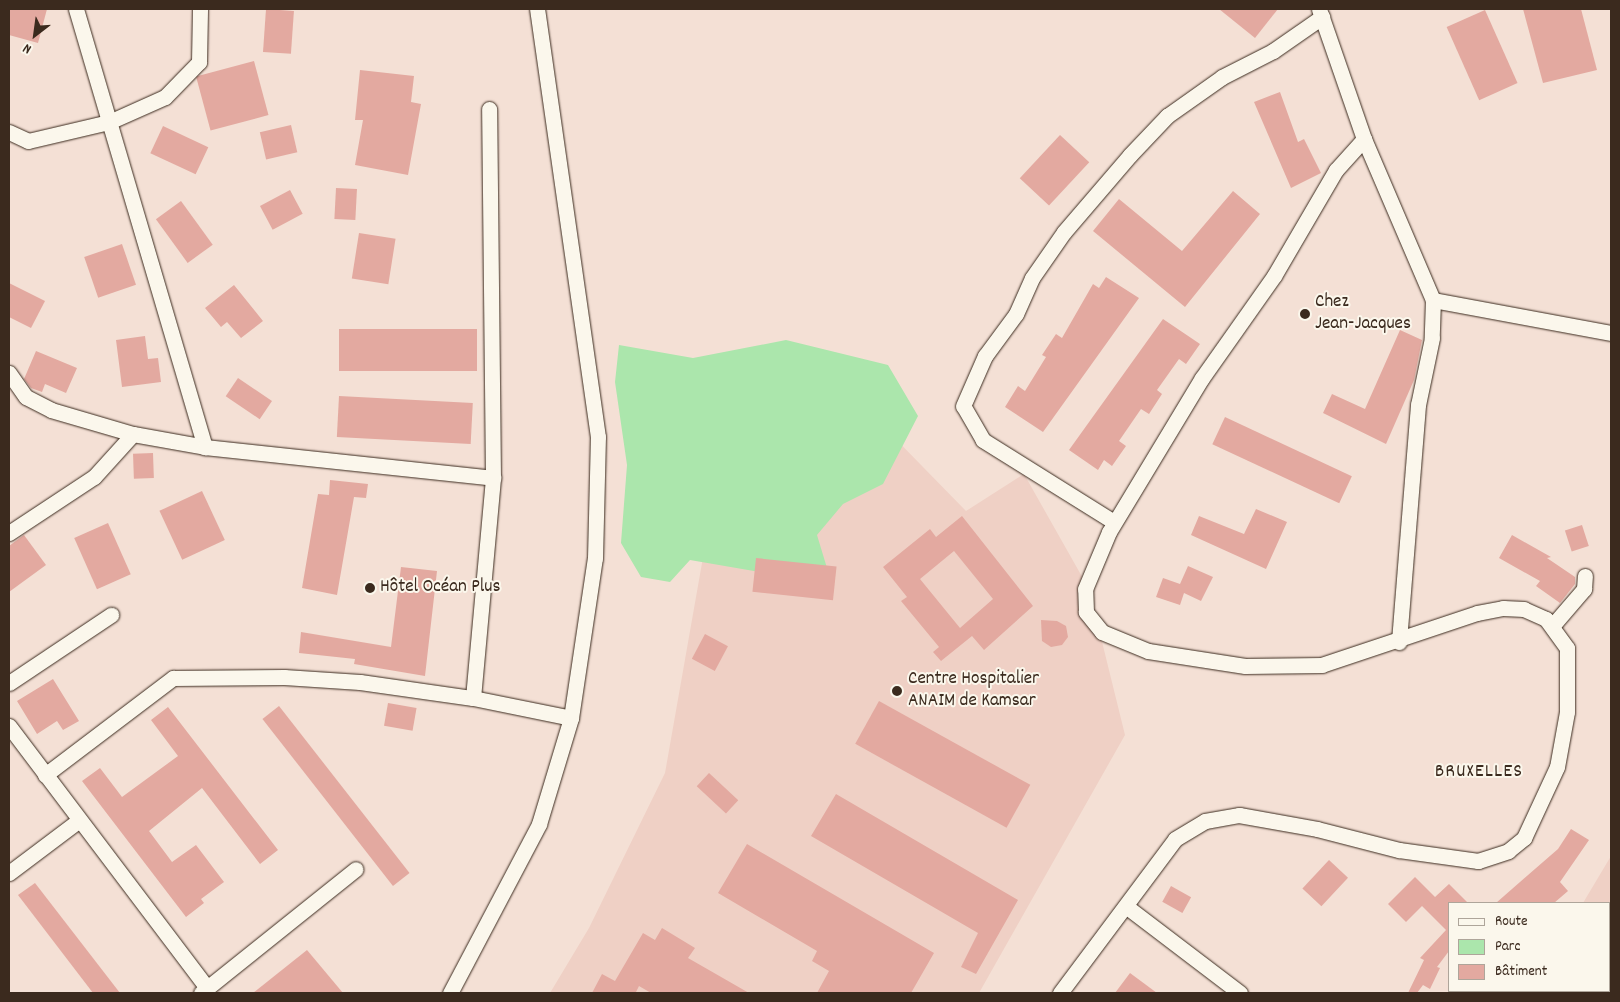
<!DOCTYPE html>
<html>
<head>
<meta charset="utf-8">
<style>
  body { margin:0 }
  #map { position:relative; width:1620px; height:1002px; overflow:hidden; background:#f4e0d5; font-family:Dekko,sans-serif }
  div>[style] { position:absolute }
  .built>* { inset:0; background:#efd0c5 }
  .green>* { inset:0; background:#abe6ac }
  .building>* { inset:0; background:#e3a9a0; transform-origin:0 0 }
  .roads { filter:drop-shadow(0 0 1px #3b2a1e) drop-shadow(0 0 1px #3b2a1e) }
  .minor>* { height:15px; margin:-7.5px; padding:0 7.5px; transform-origin:7.5px; border-radius:7.5px; background:#fbf7ec }
  .dots>* { width:14px; height:14px; translate:-50% -50%; box-sizing:border-box; border:2px solid #fbf7ec; border-radius:50% }
  span { translate:-50% -50%; white-space:nowrap; text-align:center; line-height:1.15; -webkit-text-stroke:4px #fbf7ec; paint-order:stroke }
  .poi-label { font-size:19px; color:#3b2a1e }
  .left { translate:0 -50%; text-align:left }
  .neighbourhood-label { font-size:20px; color:#3b2a1e; letter-spacing:1px }
  .frame { position:absolute; inset:0; border:10px solid #3b2a1e; pointer-events:none }
  .legend { position:absolute; left:1448px; top:902px; width:162px; height:90px; box-sizing:border-box; background:#fbf7ec; border:1px solid #aea59a; margin:0; padding:6px 9px; list-style:none; font-size:15px; color:#3b2a1e }
  .legend li { display:flex; align-items:center; gap:10px; height:25px }
  .legend b { width:25px; border:1px solid #aea59a }
  .north { position:absolute; left:10px; top:10px; width:50px; height:50px; -webkit-text-stroke:4px #fbf7ec; paint-order:stroke; rotate:210deg; font-size:14px; font-weight:700; line-height:20px; text-align:center; color:#3b2a1e }
  .north::after { content:''; display:block; margin:auto; width:18px; height:22px; background:#3b2a1e; clip-path:polygon(50% 0,100% 100%,50% 72%,0 100%) }
</style>
</head>
<body>
<div id="map">
  <div class="built">
    <div style="clip-path:polygon(879px 422px,966px 511px,1024px 474px,1089px 589px,1125px 735px,979px 993px,550px 993px,589px 928px,665px 773px,708px 529px)"></div>
    <div style="clip-path:polygon(1611px 856px,1611px 993px,1529px 993px,1609px 991px,1609px 903px,1583px 903px)"></div>
  </div>
  <div class="green">
    <div style="clip-path:polygon(786px 340px,888px 365px,918px 416px,883px 484px,843px 504px,817px 535px,827px 568px,812px 581px,690px 560px,670px 582px,641px 577px,621px 543px,627px 465px,615px 382px,619px 345px,693px 358px)"></div>
  </div>
  <div class="building">
    <div style="clip-path:polygon(9px 9px,47px 9px,38px 43px,9px 35px)"></div>
    <div style="left:266px;top:9px;width:28px;height:43px;rotate:4deg"></div>
    <div style="clip-path:polygon(1219px 9px,1278px 9px,1255px 38px)"></div>
    <div style="clip-path:polygon(1523px 9px,1581px 9px,1597px 70px,1543px 83px)"></div>
    <div style="left:1485px;top:10px;width:80px;height:42px;rotate:66deg"></div>
    <div style="left:254px;top:61px;width:56px;height:60px;rotate:75deg"></div>
    <div style="clip-path:polygon(360px 70px,414px 76px,411px 102px,421px 104px,408px 175px,355px 165px,363px 120px,355px 120px)"></div>
    <div style="clip-path:polygon(1280px 92px,1298px 142px,1304px 139px,1321px 173px,1291px 188px,1254px 102px)"></div>
    <div style="left:291px;top:125px;width:28px;height:32px;rotate:77deg"></div>
    <div style="left:163px;top:126px;width:50px;height:30px;rotate:25deg"></div>
    <div style="left:1060px;top:135px;width:40px;height:59px;rotate:43deg"></div>
    <div style="left:336px;top:188px;width:21px;height:31px;rotate:3deg"></div>
    <div style="left:290px;top:190px;width:27px;height:34px;rotate:62deg"></div>
    <div style="clip-path:polygon(1233px 191px,1260px 214px,1185px 307px,1093px 231px,1119px 199px,1182px 251px)"></div>
    <div style="left:181px;top:201px;width:54px;height:31px;rotate:54deg"></div>
    <div style="left:359px;top:233px;width:37px;height:46px;rotate:9deg"></div>
    <div style="left:122px;top:244px;width:43px;height:40px;rotate:71deg"></div>
    <div style="clip-path:polygon(1106px 277px,1139px 298px,1043px 432px,1005px 407px,1018px 386px,1025px 391px,1046px 357px,1042px 355px,1056px 334px,1062px 338px,1093px 284px,1099px 288px)"></div>
    <div style="clip-path:polygon(9px 283px,45px 301px,31px 328px,9px 317px)"></div>
    <div style="clip-path:polygon(234px 285px,263px 321px,241px 338px,227px 322px,221px 327px,205px 308px)"></div>
    <div style="clip-path:polygon(1163px 319px,1200px 344px,1186px 364px,1179px 359px,1157px 390px,1162px 394px,1149px 414px,1141px 409px,1119px 441px,1126px 446px,1112px 466px,1104px 460px,1098px 470px,1069px 450px)"></div>
    <div style="left:339px;top:329px;width:138px;height:42px"></div>
    <div style="clip-path:polygon(1400px 330px,1422px 340px,1414px 380px,1386px 444px,1323px 413px,1332px 394px,1365px 409px)"></div>
    <div style="clip-path:polygon(145px 336px,148px 359px,158px 358px,161px 382px,122px 387px,116px 340px)"></div>
    <div style="clip-path:polygon(36px 351px,77px 368px,66px 393px,45px 384px,42px 392px,31px 388px,24px 379px)"></div>
    <div style="left:238px;top:378px;width:41px;height:22px;rotate:34deg"></div>
    <div style="left:339px;top:396px;width:134px;height:41px;rotate:3deg"></div>
    <div style="left:1225px;top:417px;width:140px;height:30px;rotate:25deg"></div>
    <div style="left:153px;top:453px;width:25px;height:20px;rotate:88deg"></div>
    <div style="clip-path:polygon(330px 480px,368px 484px,366px 498px,354px 497px,337px 595px,302px 588px,318px 494px,329px 495px)"></div>
    <div style="left:202px;top:491px;width:54px;height:47px;rotate:65deg"></div>
    <div style="clip-path:polygon(1256px 509px,1287px 522px,1266px 569px,1191px 535px,1199px 516px,1244px 534px)"></div>
    <div style="clip-path:polygon(evenodd,962px 516px,1033px 606px,984px 650px,972px 636px,941px 661px,933px 652px,939px 647px,901px 601px,907px 597px,883px 567px,930px 529px,936px 537px,962px 516px,954px 551px,993px 599px,960px 628px,920px 579px,954px 551px)"></div>
    <div style="left:108px;top:523px;width:56px;height:37px;rotate:66deg"></div>
    <div style="left:1582px;top:525px;width:22px;height:18px;rotate:72deg"></div>
    <div style="clip-path:polygon(24px 535px,46px 565px,9px 592px,9px 546px)"></div>
    <div style="clip-path:polygon(1512px 535px,1551px 557px,1547px 558px,1575px 577px,1575px 584px,1560px 603px,1536px 586px,1540px 581px,1499px 558px)"></div>
    <div style="left:756px;top:558px;width:81px;height:34px;rotate:6deg"></div>
    <div style="clip-path:polygon(1188px 566px,1213px 577px,1201px 601px,1184px 593px,1180px 605px,1156px 597px,1163px 578px,1180px 584px)"></div>
    <div style="clip-path:polygon(401px 567px,437px 571px,425px 676px,354px 664px,355px 659px,299px 653px,301px 632px,391px 647px)"></div>
    <div style="clip-path:polygon(1041px 620px,1057px 621px,1066px 626px,1068px 637px,1062px 645px,1051px 647px,1042px 641px)"></div>
    <div style="left:705px;top:634px;width:26px;height:28px;rotate:28deg"></div>
    <div style="clip-path:polygon(53px 679px,79px 721px,63px 730px,57px 721px,37px 734px,17px 701px)"></div>
    <div style="left:879px;top:701px;width:173px;height:49px;rotate:29deg"></div>
    <div style="left:388px;top:703px;width:29px;height:23px;rotate:10deg"></div>
    <div style="left:279px;top:706px;width:212px;height:21px;rotate:52deg"></div>
    <div style="clip-path:polygon(168px 707px,278px 850px,260px 864px,202px 788px,149px 831px,172px 862px,196px 845px,224px 882px,201px 899px,204px 903px,186px 917px,82px 781px,100px 768px,122px 797px,178px 756px,151px 720px)"></div>
    <div style="left:709px;top:773px;width:40px;height:18px;rotate:43deg"></div>
    <div style="clip-path:polygon(836px 794px,1018px 900px,976px 974px,961px 967px,978px 933px,811px 836px)"></div>
    <div style="clip-path:polygon(1571px 829px,1589px 840px,1560px 882px,1568px 891px,1554px 903px,1496px 903px,1558px 849px)"></div>
    <div style="clip-path:polygon(747px 844px,934px 953px,911px 993px,817px 993px,829px 971px,812px 961px,817px 951px,718px 893px)"></div>
    <div style="left:1329px;top:860px;width:26px;height:39px;rotate:43deg"></div>
    <div style="clip-path:polygon(1415px 877px,1435px 897px,1449px 884px,1468px 903px,1449px 903px,1449px 951px,1437px 967px,1440px 968px,1430px 989px,1423px 985px,1417px 993px,1408px 993px,1424px 960px,1420px 958px,1446px 930px,1422px 906px,1406px 922px,1388px 904px)"></div>
    <div style="clip-path:polygon(35px 883px,120px 993px,93px 993px,18px 895px)"></div>
    <div style="left:1171px;top:886px;width:23px;height:18px;rotate:29deg"></div>
    <div style="clip-path:polygon(662px 928px,695px 948px,688px 958px,749px 993px,651px 993px,639px 986px,636px 992px,639px 993px,592px 993px,602px 974px,615px 981px,643px 933px,655px 940px)"></div>
    <div style="clip-path:polygon(307px 950px,343px 993px,253px 993px)"></div>
    <div style="clip-path:polygon(1130px 973px,1157px 993px,1115px 993px)"></div>
  </div>
  <div class="roads">
    <div class="minor">
      <div style="left:76px;top:9px;width:457px;rotate:73.6deg"></div>
      <div style="left:1319px;top:9px;width:138px;rotate:70.9deg"></div>
      <div style="left:1364px;top:139px;width:175px;rotate:66.8deg"></div>
      <div style="left:1433px;top:300px;width:38px;rotate:92deg"></div>
      <div style="left:1432px;top:338px;width:68px;rotate:101.8deg"></div>
      <div style="left:1418px;top:405px;width:238px;rotate:94.6deg"></div>
      <div style="left:9px;top:132px;width:21px;rotate:25deg"></div>
      <div style="left:28px;top:141px;width:83px;rotate:-13.2deg"></div>
      <div style="left:109px;top:122px;width:61px;rotate:-24.1deg"></div>
      <div style="left:165px;top:97px;width:49px;rotate:-45.8deg"></div>
      <div style="left:199px;top:62px;width:53px;rotate:-88.9deg"></div>
      <div style="left:1433px;top:300px;width:181px;rotate:10.5deg"></div>
      <div style="left:9px;top:373px;width:29px;rotate:55deg"></div>
      <div style="left:26px;top:397px;width:28px;rotate:27deg"></div>
      <div style="left:51px;top:410px;width:85px;rotate:16.3deg"></div>
      <div style="left:133px;top:434px;width:73px;rotate:10.2deg"></div>
      <div style="left:205px;top:447px;width:290px;rotate:6.1deg"></div>
      <div style="left:1114px;top:522px;width:155px;rotate:-148deg"></div>
      <div style="left:983px;top:440px;width:39px;rotate:-120deg"></div>
      <div style="left:963px;top:406px;width:55px;rotate:-66.3deg"></div>
      <div style="left:985px;top:356px;width:52px;rotate:-53.6deg"></div>
      <div style="left:1016px;top:314px;width:39px;rotate:-66deg"></div>
      <div style="left:1032px;top:278px;width:56px;rotate:-55.2deg"></div>
      <div style="left:1064px;top:232px;width:101px;rotate:-49.4deg"></div>
      <div style="left:1130px;top:155px;width:54px;rotate:-46.5deg"></div>
      <div style="left:1167px;top:116px;width:67px;rotate:-35.3deg"></div>
      <div style="left:1222px;top:77px;width:57px;rotate:-27deg"></div>
      <div style="left:1273px;top:51px;width:60px;rotate:-34.8deg"></div>
      <div style="left:9px;top:533px;width:102px;rotate:-33.4deg"></div>
      <div style="left:94px;top:477px;width:58px;rotate:-47.8deg"></div>
      <div style="left:1553px;top:625px;width:48px;rotate:-49.3deg"></div>
      <div style="left:1584px;top:589px;width:13px;rotate:-86deg"></div>
      <div style="left:9px;top:683px;width:123px;rotate:-33.7deg"></div>
      <div style="left:473px;top:698px;width:221px;rotate:-84.8deg"></div>
      <div style="left:493px;top:478px;width:369px;rotate:-90.6deg"></div>
      <div style="left:9px;top:726px;width:328px;rotate:52.9deg"></div>
      <div style="left:45px;top:775px;width:161px;rotate:-37.2deg"></div>
      <div style="left:173px;top:678px;width:111px;rotate:-0.5deg"></div>
      <div style="left:284px;top:677px;width:76px;rotate:3.8deg"></div>
      <div style="left:360px;top:682px;width:114px;rotate:8.1deg"></div>
      <div style="left:473px;top:698px;width:100px;rotate:11.5deg"></div>
      <div style="left:9px;top:873px;width:86px;rotate:-37deg"></div>
      <div style="left:1127px;top:907px;width:142px;rotate:37.3deg"></div>
      <div style="left:201px;top:993px;width:198px;rotate:-38.7deg"></div>
      <div style="left:450px;top:993px;width:191px;rotate:-62.2deg"></div>
      <div style="left:539px;top:824px;width:111px;rotate:-73.2deg"></div>
      <div style="left:571px;top:718px;width:162px;rotate:-81.5deg"></div>
      <div style="left:595px;top:558px;width:121px;rotate:-88.6deg"></div>
      <div style="left:598px;top:437px;width:432px;rotate:-98.1deg"></div>
      <div style="left:1060px;top:993px;width:192px;rotate:-53.2deg"></div>
      <div style="left:1175px;top:839px;width:35px;rotate:-31deg"></div>
      <div style="left:1205px;top:821px;width:35px;rotate:-10deg"></div>
      <div style="left:1239px;top:815px;width:79px;rotate:10.2deg"></div>
      <div style="left:1317px;top:829px;width:85px;rotate:14.4deg"></div>
      <div style="left:1399px;top:850px;width:80px;rotate:7.9deg"></div>
      <div style="left:1478px;top:861px;width:32px;rotate:-18deg"></div>
      <div style="left:1508px;top:851px;width:21px;rotate:-39deg"></div>
      <div style="left:1524px;top:838px;width:78px;rotate:-65.1deg"></div>
      <div style="left:1557px;top:767px;width:56px;rotate:-79.7deg"></div>
      <div style="left:1567px;top:712px;width:64px;rotate:-90deg"></div>
      <div style="left:1567px;top:648px;width:36px;rotate:-126deg"></div>
      <div style="left:1546px;top:619px;width:24px;rotate:-156deg"></div>
      <div style="left:1524px;top:609px;width:21px;rotate:-177deg"></div>
      <div style="left:1503px;top:608px;width:26px;rotate:169deg"></div>
      <div style="left:1477px;top:613px;width:163px;rotate:161.5deg"></div>
      <div style="left:1322px;top:665px;width:77px;rotate:179.3deg"></div>
      <div style="left:1245px;top:666px;width:98px;rotate:-171.2deg"></div>
      <div style="left:1148px;top:651px;width:50px;rotate:-157.6deg"></div>
      <div style="left:1102px;top:632px;width:26px;rotate:-129deg"></div>
      <div style="left:1086px;top:612px;width:23px;rotate:-92deg"></div>
      <div style="left:1085px;top:589px;width:62px;rotate:-67.2deg"></div>
      <div style="left:1109px;top:532px;width:180px;rotate:-58.9deg"></div>
      <div style="left:1202px;top:378px;width:125px;rotate:-54.8deg"></div>
      <div style="left:1274px;top:276px;width:123px;rotate:-59.7deg"></div>
      <div style="left:1336px;top:170px;width:42px;rotate:-47.9deg"></div>
    </div>
  </div>
  <div class="dots">
    <div style="left:1305px;top:314px;background:#3b2a1e"></div>
    <div style="left:370px;top:588px;background:#3b2a1e"></div>
    <div style="left:897px;top:691px;background:#3b2a1e"></div>
  </div>
  <div class="poi-label">
    <span class="left" style="left:1315px;top:314px">Chez<br>Jean-Jacques</span>
    <span class="left" style="left:380px;top:588px">Hôtel Océan Plus</span>
    <span class="left" style="left:908px;top:691px">Centre Hospitalier<br>ANAIM de Kamsar</span>
  </div>
  <div class="neighbourhood-label">
    <span style="left:1479px;top:772px">BRUXELLES</span>
  </div>
  <div class="frame"></div>
  <ul class="legend">
  <li><b style="height:6px;background:#fbf7ec"></b>Route</li>
  <li><b style="height:14px;background:#abe6ac"></b>Parc</li>
  <li><b style="height:14px;background:#e3a9a0"></b>Bâtiment</li>
  </ul>
  <div class="north">N</div>
</div>
</body>
</html>
